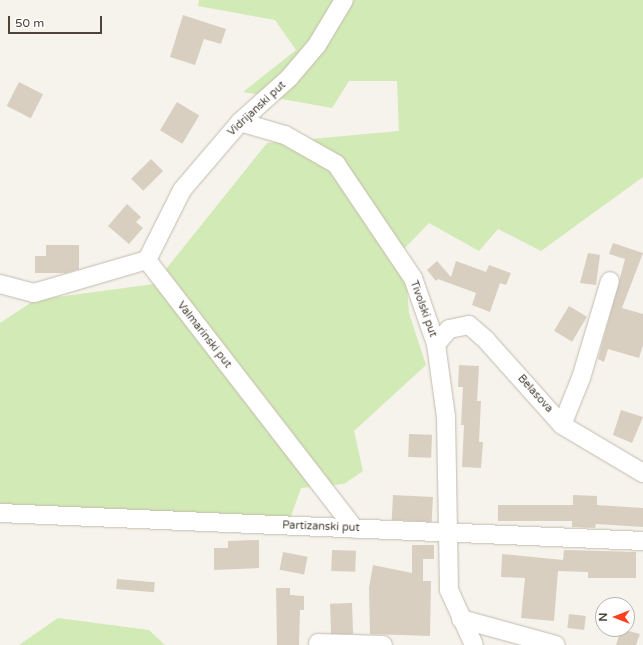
<!DOCTYPE html>
<html>
<head>
<meta charset="utf-8">
<style>
  body { margin:0 }
  #map { position:relative; width:643px; height:645px; overflow:hidden; background:#f6f3ec; font-family:"Varela Round",sans-serif }
  div>[style] { position:absolute }
  .green>* { inset:0; background:#d2eab5 }
  .building>* { inset:0; background:#d8cfc1; transform-origin:0 0 }
  .roads { filter:drop-shadow(0 0 1px #c2bbae) drop-shadow(0 0 1px #c2bbae) }
  .minor>* { height:18px; margin:-9px; padding:0 9px; transform-origin:9px; border-radius:9px; background:#fff }
  span { translate:-50% -50%; white-space:nowrap; text-align:center; line-height:1.15; -webkit-text-stroke:3px #fff; paint-order:stroke }
  .street-label { font-size:11px; color:#4b4439 }
  .north { position:absolute; left:595px; top:597px; width:40px; height:40px; box-sizing:border-box; background:#fff; border:1px solid #b7b4b0; border-radius:50%; rotate:270deg; font-size:11px; font-weight:700; line-height:16px; text-align:center; color:#4b4439 }
  .north::after { content:''; display:block; margin:auto; width:14px; height:18px; background:#fc3f1d; clip-path:polygon(50% 0,100% 100%,50% 72%,0 100%) }
  .scale { position:absolute; left:8px; top:16px; width:94px; height:18px; box-sizing:border-box; border:2px solid #4b4439; border-top:0; padding-left:5px; font-size:12px; line-height:14px; white-space:nowrap; color:#4b4439; -webkit-text-stroke:3px #fff; paint-order:stroke }
</style>
</head>
<body>
<div id="map">
  <div class="green">
    <div style="clip-path:polygon(199px 0,643px 0,643px 177px,541px 251px,498px 229px,479px 251px,429px 223px,404px 249px,409px 313px,426px 365px,354px 431px,363px 471px,344px 484px,301px 488px,290px 519px,0 505px,0 323px,35px 300px,154px 284px,267px 143px,399px 131px,397px 81px,349px 81px,332px 108px,243px 92px,296px 50px,275px 20px,198px 6px)"></div>
    <div style="clip-path:polygon(58px 618px,149px 630px,165px 645px,19px 645px)"></div>
  </div>
  <div class="building">
    <div style="clip-path:polygon(183px 15px,226px 29px,221px 44px,204px 39px,195px 65px,170px 57px)"></div>
    <div style="left:19px;top:82px;width:27px;height:27px;rotate:27deg"></div>
    <div style="left:177px;top:102px;width:26px;height:33px;rotate:31deg"></div>
    <div style="left:151px;top:159px;width:17px;height:28px;rotate:45deg"></div>
    <div style="clip-path:polygon(127px 204px,141px 217px,136px 222px,143px 228px,129px 244px,108px 226px)"></div>
    <div style="clip-path:polygon(613px 243px,643px 253px,622px 308px,643px 314px,643px 345px,639px 358px,608px 349px,604px 362px,598px 359px,625px 259px,609px 254px)"></div>
    <div style="clip-path:polygon(46px 245px,79px 245px,79px 269px,66px 273px,35px 273px,35px 256px,46px 256px)"></div>
    <div style="clip-path:polygon(588px 253px,600px 255px,596px 285px,580px 283px)"></div>
    <div style="clip-path:polygon(437px 261px,451px 277px,456px 261px,486px 272px,489px 265px,511px 273px,506px 285px,500px 283px,490px 312px,472px 305px,476px 293px,438px 279px,436px 281px,427px 270px)"></div>
    <div style="left:569px;top:306px;width:21px;height:29px;rotate:31deg"></div>
    <div style="clip-path:polygon(459px 365px,479px 366px,477px 401px,481px 401px,479px 442px,483px 442px,481px 468px,462px 467px,464px 425px,461px 425px,463px 387px,458px 387px)"></div>
    <div style="clip-path:polygon(621px 410px,643px 417px,632px 443px,613px 435px)"></div>
    <div style="left:409px;top:434px;width:23px;height:23px;rotate:2deg"></div>
    <div style="left:393px;top:495px;width:40px;height:25px;rotate:3deg"></div>
    <div style="clip-path:polygon(573px 495px,597px 496px,597px 505px,643px 508px,643px 527px,596px 524px,595px 528px,572px 527px,572px 521px,498px 521px,498px 505px,573px 505px)"></div>
    <div style="clip-path:polygon(259px 540px,259px 568px,214px 570px,214px 548px,228px 548px,228px 541px)"></div>
    <div style="clip-path:polygon(412px 545px,434px 545px,434px 559px,423px 559px,423px 581px,431px 581px,430px 636px,370px 634px,369px 588px,373px 565px,412px 573px)"></div>
    <div style="left:332px;top:550px;width:24px;height:21px;rotate:2deg"></div>
    <div style="clip-path:polygon(564px 550px,636px 552px,636px 578px,588px 578px,588px 572px,558px 571px,554px 621px,521px 618px,525px 578px,501px 577px,502px 554px,563px 560px)"></div>
    <div style="left:283px;top:552px;width:25px;height:18px;rotate:11deg"></div>
    <div style="left:117px;top:579px;width:38px;height:10px;rotate:5deg"></div>
    <div style="clip-path:polygon(276px 588px,290px 588px,290px 595px,304px 596px,304px 610px,300px 610px,299px 645px,277px 645px)"></div>
    <div style="left:352px;top:603px;width:31px;height:22px;rotate:88deg"></div>
    <div style="left:569px;top:614px;width:17px;height:14px;rotate:7deg"></div>
    <div style="clip-path:polygon(621px 629px,640px 634px,636px 645px,616px 645px)"></div>
  </div>
  <div class="roads">
    <div class="minor">
      <div style="left:240px;top:122px;width:47px;rotate:16.1deg"></div>
      <div style="left:285px;top:135px;width:59px;rotate:29.6deg"></div>
      <div style="left:336px;top:164px;width:138px;rotate:56deg"></div>
      <div style="left:413px;top:278px;width:70px;rotate:70.8deg"></div>
      <div style="left:436px;top:344px;width:74px;rotate:82.2deg"></div>
      <div style="left:446px;top:417px;width:173px;rotate:89deg"></div>
      <div style="left:449px;top:590px;width:60px;rotate:65.6deg"></div>
      <div style="left:147px;top:260px;width:78px;rotate:-63.4deg"></div>
      <div style="left:182px;top:190px;width:89px;rotate:-49.5deg"></div>
      <div style="left:240px;top:122px;width:66px;rotate:-41.9deg"></div>
      <div style="left:289px;top:78px;width:43px;rotate:-49.7deg"></div>
      <div style="left:317px;top:45px;width:52px;rotate:-59deg"></div>
      <div style="left:0;top:284px;width:35px;rotate:15deg"></div>
      <div style="left:34px;top:293px;width:118px;rotate:-16.3deg"></div>
      <div style="left:147px;top:260px;width:340px;rotate:52.3deg"></div>
      <div style="left:436px;top:344px;width:20px;rotate:-49deg"></div>
      <div style="left:449px;top:329px;width:20px;rotate:-11deg"></div>
      <div style="left:469px;top:325px;width:23px;rotate:41deg"></div>
      <div style="left:486px;top:340px;width:114px;rotate:48.2deg"></div>
      <div style="left:562px;top:425px;width:94px;rotate:30.7deg"></div>
      <div style="left:562px;top:425px;width:51px;rotate:-68deg"></div>
      <div style="left:581px;top:378px;width:101px;rotate:-73.4deg"></div>
      <div style="left:0;top:513px;width:644px;rotate:2.49deg"></div>
      <div style="left:461px;top:619px;width:98px;rotate:15.3deg"></div>
      <div style="left:318px;top:643px;width:65px;rotate:1.8deg"></div>
    </div>
  </div>
  <div class="street-label">
    <span style="left:257px;top:109px;rotate:-43deg">Vidrijanski put</span>
    <span style="left:423px;top:309px;rotate:70deg">Tivolski put</span>
    <span style="left:204px;top:335px;rotate:52deg">Valmarinski put</span>
    <span style="left:535px;top:394px;rotate:48deg">Belasova</span>
    <span style="left:321px;top:527px;rotate:2deg">Partizanski put</span>
  </div>
  <div class="north">N</div>
  <div class="scale">50 m</div>
</div>
</body>
</html>
